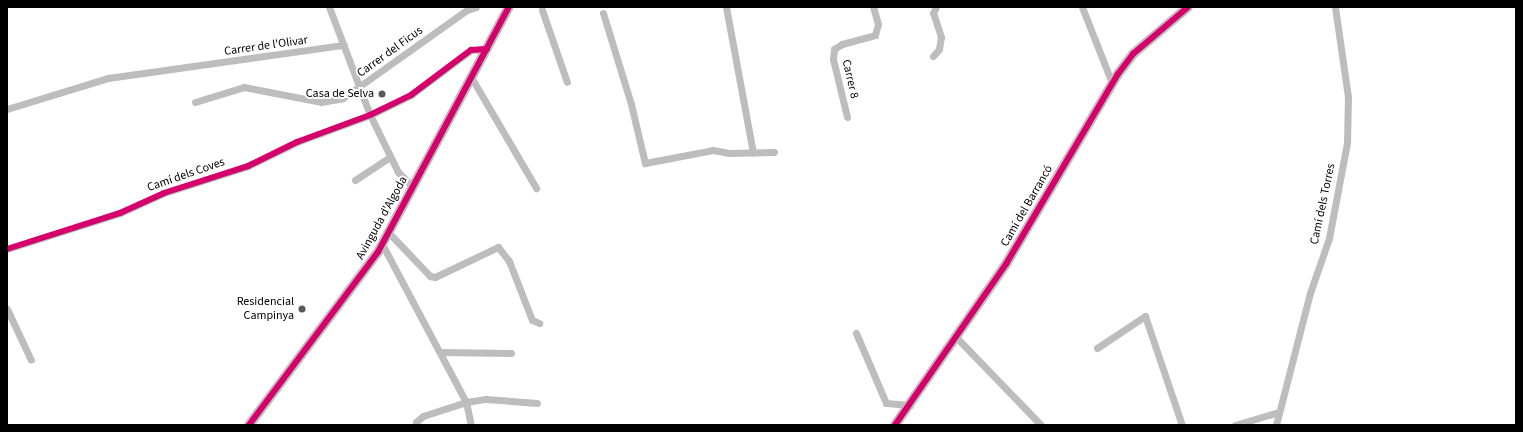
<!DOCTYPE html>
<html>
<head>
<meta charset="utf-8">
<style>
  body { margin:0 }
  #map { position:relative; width:1523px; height:432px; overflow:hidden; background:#fff; font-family:"Source Sans 3",sans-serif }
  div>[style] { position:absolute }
  .street>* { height:7px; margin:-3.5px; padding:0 3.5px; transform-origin:3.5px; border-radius:3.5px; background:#bdbdbd }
  .secondary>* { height:10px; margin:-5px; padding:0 5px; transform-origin:5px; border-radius:5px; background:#bfbfbf }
  .cycleway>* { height:6px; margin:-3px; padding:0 3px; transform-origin:3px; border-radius:3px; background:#d6006c }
  .dots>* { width:11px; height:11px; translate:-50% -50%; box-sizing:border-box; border:2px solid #fff; border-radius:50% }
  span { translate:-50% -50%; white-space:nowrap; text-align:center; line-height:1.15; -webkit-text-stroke:4px #fff; paint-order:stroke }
  .street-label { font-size:12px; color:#000 }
  .poi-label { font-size:12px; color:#000 }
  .right { translate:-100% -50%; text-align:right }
  .frame { position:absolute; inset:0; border:8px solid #000; pointer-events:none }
</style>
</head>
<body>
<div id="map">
  <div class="street">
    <div style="left:329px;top:7px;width:116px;rotate:69.2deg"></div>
    <div style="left:370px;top:115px;width:64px;rotate:63.8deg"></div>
    <div style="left:398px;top:172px;width:21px;rotate:45deg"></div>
    <div style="left:726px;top:7px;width:148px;rotate:79.5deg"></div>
    <div style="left:1082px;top:7px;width:82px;rotate:68.5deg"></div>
    <div style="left:542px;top:10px;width:76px;rotate:70.9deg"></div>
    <div style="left:603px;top:13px;width:95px;rotate:72.9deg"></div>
    <div style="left:631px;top:104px;width:61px;rotate:76.7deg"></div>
    <div style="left:645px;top:163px;width:69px;rotate:-10.8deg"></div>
    <div style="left:713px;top:150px;width:16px;rotate:11deg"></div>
    <div style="left:729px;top:153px;width:45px;rotate:-1.3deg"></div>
    <div style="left:933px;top:56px;width:9px;rotate:-49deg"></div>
    <div style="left:939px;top:49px;width:12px;rotate:-81deg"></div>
    <div style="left:941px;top:37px;width:25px;rotate:-108deg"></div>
    <div style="left:933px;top:13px;width:7px;rotate:-63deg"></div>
    <div style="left:471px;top:77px;width:129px;rotate:59.6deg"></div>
    <div style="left:195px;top:102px;width:51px;rotate:-17deg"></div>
    <div style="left:244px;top:87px;width:78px;rotate:11deg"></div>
    <div style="left:321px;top:102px;width:22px;rotate:-10deg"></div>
    <div style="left:343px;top:98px;width:152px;rotate:-35.4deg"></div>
    <div style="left:467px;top:10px;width:9px;rotate:-18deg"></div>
    <div style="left:7px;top:109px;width:106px;rotate:-17.1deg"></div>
    <div style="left:108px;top:78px;width:238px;rotate:-8deg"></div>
    <div style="left:847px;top:117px;width:60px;rotate:-103.6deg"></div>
    <div style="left:833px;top:59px;width:10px;rotate:-84deg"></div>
    <div style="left:834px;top:49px;width:9px;rotate:-32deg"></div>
    <div style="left:842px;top:44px;width:34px;rotate:-15deg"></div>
    <div style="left:875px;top:35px;width:11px;rotate:-75deg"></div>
    <div style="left:878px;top:24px;width:18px;rotate:-106deg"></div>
    <div style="left:355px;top:180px;width:42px;rotate:-33.3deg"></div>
    <div style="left:388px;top:232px;width:61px;rotate:46.3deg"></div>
    <div style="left:430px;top:276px;width:5px;rotate:11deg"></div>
    <div style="left:435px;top:277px;width:70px;rotate:-25.5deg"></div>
    <div style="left:498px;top:247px;width:18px;rotate:52deg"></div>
    <div style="left:509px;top:261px;width:63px;rotate:68.7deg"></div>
    <div style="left:532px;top:320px;width:8px;rotate:23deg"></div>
    <div style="left:382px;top:244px;width:179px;rotate:62deg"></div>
    <div style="left:466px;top:402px;width:24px;rotate:78deg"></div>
    <div style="left:7px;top:249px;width:119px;rotate:-17.7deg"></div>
    <div style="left:120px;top:213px;width:48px;rotate:-24.4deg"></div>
    <div style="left:164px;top:193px;width:88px;rotate:-17.8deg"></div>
    <div style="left:248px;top:166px;width:55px;rotate:-26.1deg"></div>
    <div style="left:297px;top:142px;width:78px;rotate:-20.3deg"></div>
    <div style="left:370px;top:115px;width:46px;rotate:-26deg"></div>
    <div style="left:411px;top:95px;width:75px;rotate:-36.9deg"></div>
    <div style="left:471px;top:50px;width:16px;rotate:-4deg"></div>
    <div style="left:7px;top:309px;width:56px;rotate:64.8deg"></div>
    <div style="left:856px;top:333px;width:76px;rotate:66.8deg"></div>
    <div style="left:886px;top:403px;width:24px;rotate:5deg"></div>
    <div style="left:956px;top:337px;width:122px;rotate:46deg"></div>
    <div style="left:1097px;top:348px;width:58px;rotate:-33.7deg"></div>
    <div style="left:1145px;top:316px;width:115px;rotate:71.3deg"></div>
    <div style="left:441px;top:352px;width:70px;rotate:0.8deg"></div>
    <div style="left:417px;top:425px;width:3px;rotate:-108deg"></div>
    <div style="left:416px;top:422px;width:9px;rotate:-41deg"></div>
    <div style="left:423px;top:416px;width:45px;rotate:-18deg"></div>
    <div style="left:466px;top:402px;width:20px;rotate:-9deg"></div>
    <div style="left:486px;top:399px;width:51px;rotate:4.5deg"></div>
    <div style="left:1235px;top:425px;width:46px;rotate:-16.5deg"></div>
    <div style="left:1276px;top:425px;width:136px;rotate:-75.6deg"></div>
    <div style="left:1310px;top:293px;width:58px;rotate:-70.9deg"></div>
    <div style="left:1329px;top:238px;width:97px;rotate:-79.3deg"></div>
    <div style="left:1347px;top:143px;width:46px;rotate:-88.8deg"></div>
    <div style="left:1348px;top:97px;width:91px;rotate:-98.2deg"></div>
  </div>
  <div class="secondary">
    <div style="left:249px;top:425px;width:216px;rotate:-53.3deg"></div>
    <div style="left:378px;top:252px;width:278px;rotate:-61.9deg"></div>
    <div style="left:895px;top:425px;width:196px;rotate:-55.4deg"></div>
    <div style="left:1006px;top:264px;width:221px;rotate:-59.5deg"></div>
    <div style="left:1118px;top:74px;width:25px;rotate:-53deg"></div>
    <div style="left:1133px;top:54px;width:72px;rotate:-40.5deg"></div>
  </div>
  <div class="cycleway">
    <div style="left:7px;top:249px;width:119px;rotate:-17.7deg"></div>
    <div style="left:120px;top:213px;width:48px;rotate:-24.4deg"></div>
    <div style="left:164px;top:193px;width:88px;rotate:-17.8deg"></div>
    <div style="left:248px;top:166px;width:55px;rotate:-26.1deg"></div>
    <div style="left:297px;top:142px;width:78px;rotate:-20.3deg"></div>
    <div style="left:370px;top:115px;width:46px;rotate:-26deg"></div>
    <div style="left:411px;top:95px;width:75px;rotate:-36.9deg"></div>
    <div style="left:471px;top:50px;width:16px;rotate:-4deg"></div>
    <div style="left:249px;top:425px;width:216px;rotate:-53.3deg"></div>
    <div style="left:378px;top:252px;width:278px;rotate:-61.9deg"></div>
    <div style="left:895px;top:425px;width:196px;rotate:-55.4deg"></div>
    <div style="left:1006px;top:264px;width:221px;rotate:-59.5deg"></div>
    <div style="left:1118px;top:74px;width:25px;rotate:-53deg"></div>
    <div style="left:1133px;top:54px;width:72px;rotate:-40.5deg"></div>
  </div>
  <div class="dots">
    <div style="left:382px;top:94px;background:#595959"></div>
    <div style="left:302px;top:309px;background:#595959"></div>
  </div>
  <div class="street-label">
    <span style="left:266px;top:46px;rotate:-8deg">Carrer de l'Olivar</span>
    <span style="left:390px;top:52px;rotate:-36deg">Carrer del Ficus</span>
    <span style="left:850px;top:79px;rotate:77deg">Carrer 8</span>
    <span style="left:186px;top:175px;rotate:-19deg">Camí dels Coves</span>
    <span style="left:1323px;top:204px;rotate:-78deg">Camí dels Torres</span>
    <span style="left:1027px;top:206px;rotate:-60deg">Camí del Barrancó</span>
    <span style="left:382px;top:218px;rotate:-61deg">Avinguda d'Algoda</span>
  </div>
  <div class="poi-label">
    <span class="right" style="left:374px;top:94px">Casa de Selva</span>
    <span class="right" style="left:294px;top:309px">Residencial<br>Campinya</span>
  </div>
  <div class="frame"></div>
</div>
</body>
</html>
